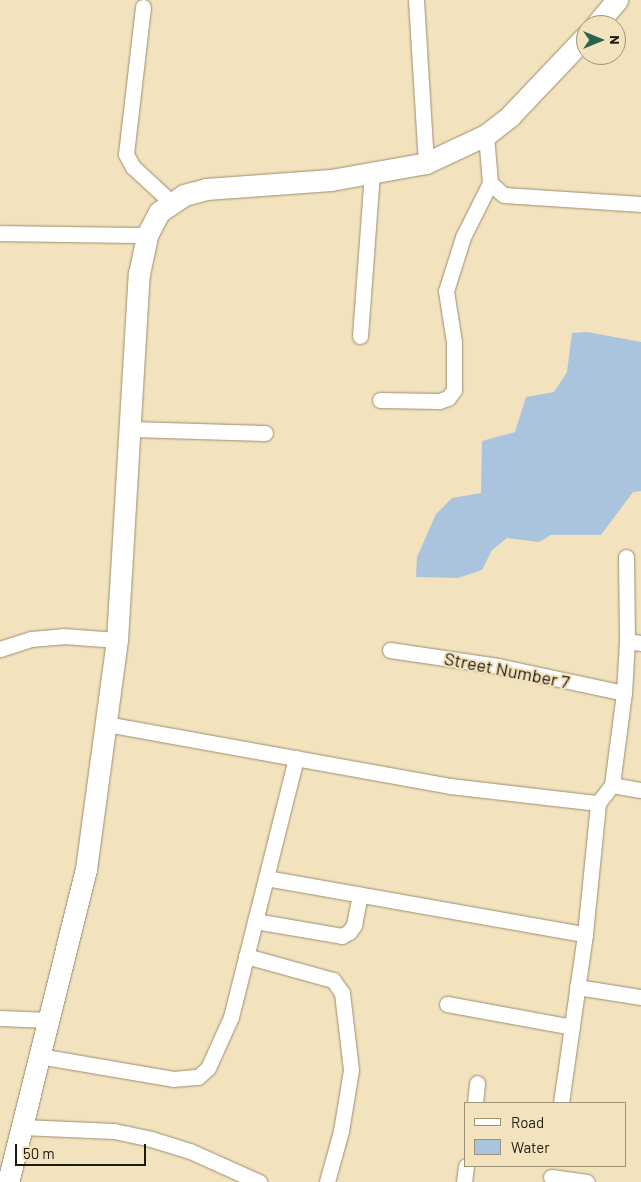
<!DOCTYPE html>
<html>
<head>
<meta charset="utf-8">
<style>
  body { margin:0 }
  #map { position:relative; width:641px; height:1182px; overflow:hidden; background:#f2e2be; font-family:Barlow,sans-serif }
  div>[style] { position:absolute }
  .water>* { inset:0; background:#aac4de }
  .roads { filter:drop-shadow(0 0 1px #9d8e6d) drop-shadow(0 0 1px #9d8e6d) }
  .minor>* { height:15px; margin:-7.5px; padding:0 7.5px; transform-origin:7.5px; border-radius:7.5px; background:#fff }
  .secondary>* { height:21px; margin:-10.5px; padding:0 10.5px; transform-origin:10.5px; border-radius:10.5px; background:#fff }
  span { translate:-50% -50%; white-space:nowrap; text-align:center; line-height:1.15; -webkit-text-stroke:4.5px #f2e2be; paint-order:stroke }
  .street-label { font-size:18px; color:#1f190c }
  .legend { position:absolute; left:464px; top:1102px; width:162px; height:65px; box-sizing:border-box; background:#f2e2be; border:1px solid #9e9277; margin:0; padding:6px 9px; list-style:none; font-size:15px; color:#1f190c }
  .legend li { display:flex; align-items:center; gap:10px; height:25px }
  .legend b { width:25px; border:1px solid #9e9277 }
  .north { position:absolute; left:576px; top:15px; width:50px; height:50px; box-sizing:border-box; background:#f2e2be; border:1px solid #9e9277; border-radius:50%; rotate:90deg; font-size:14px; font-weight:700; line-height:20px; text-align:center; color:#1f190c }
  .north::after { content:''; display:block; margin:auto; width:18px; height:22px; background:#27634e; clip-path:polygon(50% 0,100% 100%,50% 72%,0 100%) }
  .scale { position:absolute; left:15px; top:1144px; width:131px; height:22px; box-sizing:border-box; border:2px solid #1f190c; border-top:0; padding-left:6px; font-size:15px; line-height:18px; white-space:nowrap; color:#1f190c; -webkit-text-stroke:4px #f2e2be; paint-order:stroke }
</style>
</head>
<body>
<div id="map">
  <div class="water">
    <div style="clip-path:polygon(587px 332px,641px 342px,641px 491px,633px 492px,601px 535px,551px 535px,539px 542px,507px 538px,492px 550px,482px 570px,458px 578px,416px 577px,417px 557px,436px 514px,452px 498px,481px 493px,482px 441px,515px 432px,526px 397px,554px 392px,567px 372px,572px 333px)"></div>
  </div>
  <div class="roads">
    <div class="minor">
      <div style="left:416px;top:0;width:163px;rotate:86.5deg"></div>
      <div style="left:143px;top:7px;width:148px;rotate:96.6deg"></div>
      <div style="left:126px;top:154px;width:15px;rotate:62deg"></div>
      <div style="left:133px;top:167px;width:53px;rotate:42.7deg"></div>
      <div style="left:486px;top:135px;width:48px;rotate:85.2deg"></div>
      <div style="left:490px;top:183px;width:18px;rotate:41deg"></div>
      <div style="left:504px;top:195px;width:137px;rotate:3.8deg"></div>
      <div style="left:0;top:233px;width:147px;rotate:0.8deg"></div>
      <div style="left:360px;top:336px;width:162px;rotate:-85.8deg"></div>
      <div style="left:380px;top:400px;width:59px;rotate:1deg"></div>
      <div style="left:439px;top:401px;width:9px;rotate:-18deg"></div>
      <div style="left:448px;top:398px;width:10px;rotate:-53deg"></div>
      <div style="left:454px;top:390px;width:48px;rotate:-90deg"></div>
      <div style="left:454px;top:342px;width:52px;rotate:-98.9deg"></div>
      <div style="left:446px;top:291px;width:57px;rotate:-72.5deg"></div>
      <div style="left:463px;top:237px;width:60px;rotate:-63.4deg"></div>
      <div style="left:130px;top:429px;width:135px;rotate:1.7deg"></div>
      <div style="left:626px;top:557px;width:84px;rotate:89.3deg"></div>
      <div style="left:0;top:649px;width:33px;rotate:-18deg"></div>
      <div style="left:31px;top:639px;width:32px;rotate:-5deg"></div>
      <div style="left:63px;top:636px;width:54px;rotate:4.2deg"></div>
      <div style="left:390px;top:650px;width:109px;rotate:8.4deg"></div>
      <div style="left:498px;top:666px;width:129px;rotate:12.1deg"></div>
      <div style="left:106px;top:724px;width:350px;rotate:10.2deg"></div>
      <div style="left:450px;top:786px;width:149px;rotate:6.6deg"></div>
      <div style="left:612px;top:785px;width:29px;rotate:10deg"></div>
      <div style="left:266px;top:878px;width:324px;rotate:10deg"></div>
      <div style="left:255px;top:921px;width:88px;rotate:9.8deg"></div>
      <div style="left:342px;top:936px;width:8px;rotate:-30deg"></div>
      <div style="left:349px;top:932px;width:9px;rotate:-54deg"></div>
      <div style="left:354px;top:925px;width:31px;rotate:-79deg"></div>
      <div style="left:246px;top:956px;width:90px;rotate:15.4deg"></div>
      <div style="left:333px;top:980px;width:16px;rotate:55deg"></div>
      <div style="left:342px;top:993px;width:78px;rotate:83.3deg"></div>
      <div style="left:351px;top:1070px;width:62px;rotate:99.3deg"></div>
      <div style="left:341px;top:1131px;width:53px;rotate:105.4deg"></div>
      <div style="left:577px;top:987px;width:65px;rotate:8.9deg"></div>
      <div style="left:447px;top:1004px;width:127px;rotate:10.4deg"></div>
      <div style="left:0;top:1018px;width:49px;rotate:2.3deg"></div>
      <div style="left:39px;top:1056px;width:136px;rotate:9.7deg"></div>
      <div style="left:173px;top:1079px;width:25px;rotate:-5deg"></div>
      <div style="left:198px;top:1077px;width:13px;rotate:-42deg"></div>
      <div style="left:208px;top:1068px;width:56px;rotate:-65.7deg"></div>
      <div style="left:231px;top:1017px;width:267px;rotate:-75.9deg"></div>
      <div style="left:475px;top:1103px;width:20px;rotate:-84deg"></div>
      <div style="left:561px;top:1103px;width:171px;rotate:-81.9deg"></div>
      <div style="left:585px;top:934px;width:132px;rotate:-84.3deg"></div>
      <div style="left:598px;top:803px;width:23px;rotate:-52deg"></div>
      <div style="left:612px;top:785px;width:93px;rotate:-82.6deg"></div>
      <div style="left:624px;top:693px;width:52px;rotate:-86.7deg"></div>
      <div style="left:627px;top:641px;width:14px;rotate:8deg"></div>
      <div style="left:21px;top:1127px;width:93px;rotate:2.5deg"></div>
      <div style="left:114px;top:1131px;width:38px;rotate:12deg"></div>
      <div style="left:151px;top:1139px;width:41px;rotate:17.1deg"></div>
      <div style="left:190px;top:1151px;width:76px;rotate:24.2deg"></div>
      <div style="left:551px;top:1177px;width:36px;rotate:8deg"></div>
      <div style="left:464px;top:1182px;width:16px;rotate:-83deg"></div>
    </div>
    <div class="secondary">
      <div style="left:596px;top:25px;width:33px;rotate:-50deg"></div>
      <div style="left:8px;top:1182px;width:323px;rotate:-76deg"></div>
      <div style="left:86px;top:869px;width:231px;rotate:-82.3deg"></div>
      <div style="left:117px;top:640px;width:367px;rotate:-86.6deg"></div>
      <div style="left:139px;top:274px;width:40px;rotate:-78deg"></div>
      <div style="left:147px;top:235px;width:26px;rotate:-62deg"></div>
      <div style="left:159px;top:212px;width:30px;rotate:-34deg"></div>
      <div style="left:184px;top:195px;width:23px;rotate:-15deg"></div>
      <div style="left:206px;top:189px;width:125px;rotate:-4.1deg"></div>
      <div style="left:331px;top:180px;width:97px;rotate:-10.1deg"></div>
      <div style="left:426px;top:163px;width:66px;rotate:-25deg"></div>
      <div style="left:486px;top:135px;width:31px;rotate:-38deg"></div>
      <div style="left:510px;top:116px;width:110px;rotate:-46.5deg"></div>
    </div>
  </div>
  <div class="street-label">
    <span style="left:507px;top:670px;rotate:11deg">Street Number 7</span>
  </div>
  <ul class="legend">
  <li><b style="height:6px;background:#fff"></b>Road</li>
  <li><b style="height:14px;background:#aac4de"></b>Water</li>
  </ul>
  <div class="north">N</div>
  <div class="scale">50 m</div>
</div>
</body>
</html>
